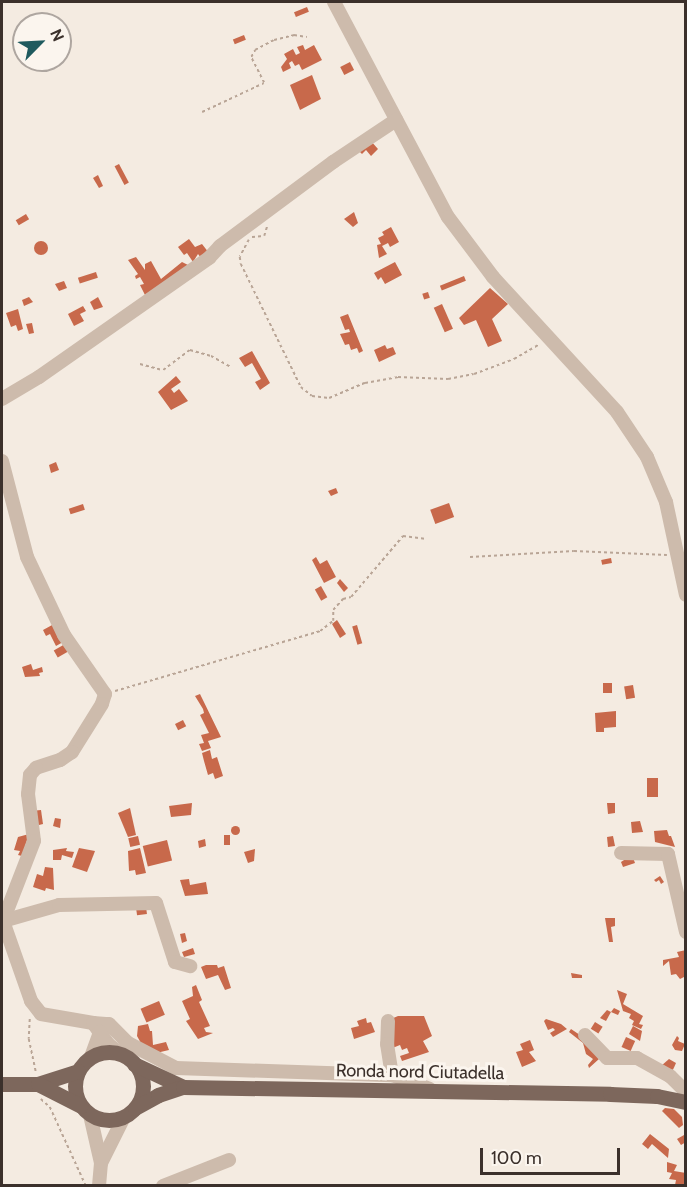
<!DOCTYPE html>
<html>
<head>
<meta charset="utf-8">
<style>
  body { margin:0 }
  #map { position:relative; width:687px; height:1187px; overflow:hidden; background:#f4ebe1; font-family:Cabin,sans-serif }
  div>[style] { position:absolute }
  .building>* { inset:0; background:#c8694b; transform-origin:0 0 }
  .round { border-radius:50% }
  .path>* { height:1.5px; margin-top:-0.75px; transform-origin:0; background:repeating-linear-gradient(90deg,#b9a596 0 3px,transparent 0 6px) }
  .minor>* { height:14px; margin:-7px; padding:0 7px; transform-origin:7px; border-radius:7px; background:#cdbbac }
  .major>* { height:15px; margin:-7.5px; padding:0 7.5px; transform-origin:7.5px; border-radius:7.5px; background:#7d675c }
  .major>.ring { margin:-7.5px; padding:0; box-sizing:content-box; background:none; border:15px solid #7d675c; border-radius:50% }
  span { translate:-50% -50%; white-space:nowrap; text-align:center; line-height:1.15; -webkit-text-stroke:6px #fbf5ee; paint-order:stroke }
  .street-label { font-size:18px; color:#3b302b }
  .frame { position:absolute; inset:0; border:3px solid #3b302b; pointer-events:none }
  .north { position:absolute; left:12px; top:12px; width:60px; height:60px; box-sizing:border-box; background:#fbf5ee; border:2px solid #aea6a0; border-radius:50%; rotate:66deg; font-size:16px; font-weight:700; line-height:24px; text-align:center; color:#3b302b }
  .north::after { content:''; display:block; margin:auto; width:21px; height:27px; background:#1f5a5e; clip-path:polygon(50% 0,100% 100%,50% 72%,0 100%) }
  .scale { position:absolute; left:480px; top:1148px; width:140px; height:27px; box-sizing:border-box; border:3px solid #3b302b; border-top:0; padding-left:8px; font-size:18px; line-height:21px; white-space:nowrap; color:#3b302b; -webkit-text-stroke:4px #fbf5ee; paint-order:stroke }
</style>
</head>
<body>
<div id="map">
  <div class="building">
    <div style="left:307px;top:7px;width:5px;height:14px;rotate:68deg"></div>
    <div style="left:244px;top:35px;width:5px;height:12px;rotate:68deg"></div>
    <div style="clip-path:polygon(303px 45px,305px 50px,314px 45px,322px 60px,302px 70px,299px 64px,295px 66px,292px 61px,289px 63px,291px 68px,283px 72px,281px 67px,287px 59px,284px 54px,293px 49px,296px 55px,300px 53px,297px 47px)"></div>
    <div style="left:350px;top:62px;width:9px;height:11px;rotate:63deg"></div>
    <div style="clip-path:polygon(312px 75px,321px 99px,300px 110px,290px 85px)"></div>
    <div style="clip-path:polygon(370px 140px,378px 149px,371px 156px,366px 150px,362px 154px,358px 150px)"></div>
    <div style="left:119px;top:164px;width:21px;height:5px;rotate:62deg"></div>
    <div style="clip-path:polygon(98px 175px,103px 186px,99px 188px,93px 178px)"></div>
    <div style="clip-path:polygon(354px 212px,358px 223px,353px 227px,344px 219px)"></div>
    <div style="left:26px;top:214px;width:6px;height:12px;rotate:59deg"></div>
    <div style="clip-path:polygon(391px 227px,399px 242px,390px 247px,388px 243px,382px 246px,387px 254px,379px 258px,377px 245px,381px 244px,378px 238px,384px 235px,382px 232px)"></div>
    <div style="clip-path:polygon(189px 239px,195px 247px,202px 244px,209px 253px,201px 258px,198px 254px,193px 262px,187px 253px,184px 255px,178px 247px)"></div>
    <div class="round" style="left:34px;top:241px;width:14px;height:14px"></div>
    <div style="clip-path:polygon(136px 257px,145px 270px,145px 264px,151px 261px,161px 279px,182px 262px,190px 266px,145px 295px,140px 285px,144px 284px,140px 277px,136px 279px,135px 276px,138px 274px,128px 260px)"></div>
    <div style="clip-path:polygon(395px 262px,402px 275px,385px 284px,381px 277px,378px 280px,374px 273px)"></div>
    <div style="left:96px;top:272px;width:6px;height:19px;rotate:72deg"></div>
    <div style="left:464px;top:276px;width:5px;height:26px;rotate:68deg"></div>
    <div style="clip-path:polygon(64px 281px,67px 288px,59px 291px,55px 284px)"></div>
    <div style="clip-path:polygon(490px 288px,508px 304px,492px 319px,502px 341px,488px 347px,476px 320px,464px 325px,459px 318px)"></div>
    <div style="left:428px;top:292px;width:6px;height:6px;rotate:72deg"></div>
    <div style="clip-path:polygon(29px 297px,33px 302px,24px 306px,22px 300px)"></div>
    <div style="clip-path:polygon(98px 297px,103px 307px,94px 310px,90px 302px)"></div>
    <div style="left:442px;top:304px;width:27px;height:9px;rotate:66deg"></div>
    <div style="clip-path:polygon(83px 306px,86px 311px,80px 314px,84px 321px,74px 326px,68px 314px)"></div>
    <div style="clip-path:polygon(18px 309px,23px 329px,18px 331px,16px 325px,11px 327px,6px 313px)"></div>
    <div style="clip-path:polygon(348px 314px,363px 351px,359px 353px,357px 348px,351px 350px,349px 344px,345px 345px,340px 334px,350px 332px,349px 329px,345px 330px,340px 317px)"></div>
    <div style="clip-path:polygon(32px 323px,34px 333px,29px 334px,26px 324px)"></div>
    <div style="clip-path:polygon(385px 345px,387px 349px,393px 347px,396px 354px,379px 362px,374px 350px)"></div>
    <div style="clip-path:polygon(252px 351px,270px 383px,260px 390px,255px 382px,261px 379px,252px 363px,245px 367px,239px 358px)"></div>
    <div style="clip-path:polygon(176px 376px,181px 382px,171px 389px,174px 393px,179px 389px,188px 401px,171px 410px,158px 392px)"></div>
    <div style="clip-path:polygon(56px 462px,59px 470px,51px 473px,49px 465px)"></div>
    <div style="clip-path:polygon(336px 488px,338px 493px,331px 496px,328px 491px)"></div>
    <div style="left:449px;top:503px;width:15px;height:20px;rotate:70deg"></div>
    <div style="left:83px;top:504px;width:6px;height:15px;rotate:72deg"></div>
    <div style="clip-path:polygon(316px 557px,320px 564px,327px 560px,336px 577px,324px 583px,312px 560px)"></div>
    <div style="left:611px;top:558px;width:5px;height:10px;rotate:79deg"></div>
    <div style="clip-path:polygon(340px 579px,348px 588px,344px 592px,337px 583px)"></div>
    <div style="left:321px;top:586px;width:13px;height:7px;rotate:61deg"></div>
    <div style="clip-path:polygon(337px 620px,346px 634px,340px 638px,332px 624px)"></div>
    <div style="clip-path:polygon(54px 624px,63px 642px,56px 646px,50px 634px,46px 636px,43px 630px)"></div>
    <div style="left:357px;top:625px;width:19px;height:5px;rotate:74deg"></div>
    <div style="left:65px;top:644px;width:8px;height:13px;rotate:60deg"></div>
    <div style="clip-path:polygon(31px 664px,33px 670px,42px 667px,43px 672px,39px 673px,40px 676px,25px 677px,22px 667px)"></div>
    <div style="left:603px;top:683px;width:9px;height:10px"></div>
    <div style="left:633px;top:685px;width:13px;height:9px;rotate:81deg"></div>
    <div style="clip-path:polygon(200px 694px,221px 737px,208px 741px,211px 748px,202px 751px,199px 744px,204px 743px,201px 735px,209px 733px,200px 715px,204px 713px,203px 709px,195px 696px)"></div>
    <div style="clip-path:polygon(616px 711px,616px 727px,604px 728px,604px 732px,596px 732px,595px 713px)"></div>
    <div style="left:183px;top:720px;width:7px;height:9px;rotate:63deg"></div>
    <div style="clip-path:polygon(210px 750px,212px 759px,217px 757px,223px 776px,215px 779px,213px 773px,208px 775px,204px 761px,202px 753px)"></div>
    <div style="left:647px;top:778px;width:11px;height:19px"></div>
    <div style="clip-path:polygon(192px 803px,191px 815px,171px 817px,169px 806px)"></div>
    <div style="clip-path:polygon(607px 803px,615px 803px,615px 813px,608px 814px)"></div>
    <div style="clip-path:polygon(130px 808px,136px 835px,128px 837px,118px 813px)"></div>
    <div style="clip-path:polygon(41px 810px,43px 824px,35px 826px,31px 811px)"></div>
    <div style="clip-path:polygon(55px 818px,61px 819px,60px 828px,53px 826px)"></div>
    <div style="clip-path:polygon(640px 821px,643px 832px,632px 833px,631px 822px)"></div>
    <div class="round" style="left:230.5px;top:825.5px;width:9px;height:9px"></div>
    <div style="clip-path:polygon(667px 830px,669px 836px,671px 836px,675px 847px,655px 842px,654px 831px)"></div>
    <div style="clip-path:polygon(29px 834px,22px 856px,18px 855px,20px 851px,14px 850px,18px 837px)"></div>
    <div style="left:224px;top:835px;width:6px;height:10px"></div>
    <div style="left:138px;top:836px;width:9px;height:10px;rotate:77deg"></div>
    <div style="clip-path:polygon(613px 836px,615px 846px,608px 847px,607px 837px)"></div>
    <div style="clip-path:polygon(205px 839px,206px 846px,199px 848px,198px 841px)"></div>
    <div style="left:167px;top:840px;width:21px;height:25px;rotate:76deg"></div>
    <div style="clip-path:polygon(67px 848px,66px 851px,74px 852px,72px 858px,62px 855px,61px 860px,53px 860px,53px 850px)"></div>
    <div style="clip-path:polygon(79px 848px,95px 851px,87px 872px,72px 867px)"></div>
    <div style="clip-path:polygon(140px 848px,146px 873px,136px 875px,135px 870px,129px 871px,128px 851px)"></div>
    <div style="clip-path:polygon(255px 849px,254px 861px,248px 863px,244px 852px)"></div>
    <div style="clip-path:polygon(632px 855px,635px 863px,623px 867px,621px 862px)"></div>
    <div style="clip-path:polygon(45px 867px,53px 868px,54px 890px,46px 888px,45px 891px,33px 887px,37px 874px,43px 876px)"></div>
    <div style="clip-path:polygon(660px 876px,664px 882px,661px 884px,659px 880px,656px 882px,654px 880px)"></div>
    <div style="clip-path:polygon(189px 879px,190px 885px,206px 882px,208px 894px,185px 896px,180px 880px)"></div>
    <div style="left:146px;top:907px;width:7px;height:10px;rotate:82deg"></div>
    <div style="clip-path:polygon(605px 918px,615px 918px,615px 926px,611px 927px,613px 942px,609px 942px)"></div>
    <div style="clip-path:polygon(185px 933px,187px 941px,182px 943px,180px 934px)"></div>
    <div style="clip-path:polygon(193px 948px,195px 954px,184px 957px,182px 952px)"></div>
    <div style="clip-path:polygon(686px 950px,686px 976px,680px 979px,676px 974px,671px 975px,669px 961px,663px 966px,663px 960px,679px 957px,677px 952px)"></div>
    <div style="clip-path:polygon(206px 965px,217px 965px,218px 968px,224px 966px,231px 988px,225px 990px,218px 975px,206px 979px,201px 967px)"></div>
    <div style="clip-path:polygon(571px 973px,582px 975px,582px 978px,572px 978px)"></div>
    <div style="clip-path:polygon(196px 985px,202px 1000px,199px 1002px,210px 1026px,204px 1028px,206px 1032px,213px 1033px,198px 1039px,186px 1021px,190px 1019px,182px 1001px,193px 996px,192px 987px)"></div>
    <div style="clip-path:polygon(617px 990px,627px 994px,623px 1004px,643px 1016px,639px 1024px,643px 1025px,641px 1029px,632px 1025px,634px 1021px,629px 1018px,631px 1014px,623px 1011px)"></div>
    <div style="left:159px;top:1001px;width:15px;height:20px;rotate:67deg"></div>
    <div style="clip-path:polygon(614px 1008px,620px 1011px,618px 1015px,611px 1012px)"></div>
    <div style="clip-path:polygon(607px 1010px,611px 1012px,606px 1021px,600px 1018px)"></div>
    <div style="clip-path:polygon(398px 1016px,424px 1016px,432px 1036px,423px 1041px,429px 1052px,402px 1061px,400px 1056px,409px 1053px,407px 1048px,402px 1050px,400px 1045px,390px 1049px,391px 1019px)"></div>
    <div style="clip-path:polygon(366px 1018px,367px 1023px,371px 1022px,375px 1032px,354px 1039px,351px 1028px,359px 1026px,357px 1021px)"></div>
    <div style="clip-path:polygon(546px 1019px,561px 1024px,567px 1029px,553px 1037px,550px 1033px,555px 1030px,553px 1028px,548px 1030px,544px 1021px)"></div>
    <div style="left:595px;top:1022px;width:9px;height:8px;rotate:32deg"></div>
    <div style="clip-path:polygon(148px 1024px,150px 1031px,152px 1031px,153px 1045px,166px 1042px,169px 1050px,152px 1054px,142px 1045px,137px 1036px,138px 1026px)"></div>
    <div style="clip-path:polygon(633px 1026px,642px 1031px,640px 1041px,629px 1034px)"></div>
    <div style="clip-path:polygon(571px 1029px,580px 1035px,599px 1059px,589px 1068px,588px 1065px,593px 1059px,586px 1054px,583px 1043px,569px 1032px)"></div>
    <div style="clip-path:polygon(677px 1036px,679px 1038px,678px 1041px,685px 1044px,682px 1051px,675px 1050px,672px 1045px)"></div>
    <div style="left:626px;top:1037px;width:10px;height:11px;rotate:24deg"></div>
    <div style="clip-path:polygon(530px 1040px,534px 1050px,529px 1052px,536px 1061px,522px 1067px,516px 1052px,523px 1050px,520px 1044px)"></div>
    <div style="clip-path:polygon(669px 1059px,676px 1063px,672px 1072px,661px 1066px)"></div>
    <div style="clip-path:polygon(665px 1108px,674px 1109px,682px 1117px,683px 1125px,679px 1128px,662px 1111px)"></div>
    <div style="clip-path:polygon(650px 1134px,669px 1149px,668px 1158px,652px 1144px,648px 1149px,642px 1144px)"></div>
    <div style="clip-path:polygon(684px 1135px,686px 1142px,681px 1145px,677px 1139px)"></div>
    <div style="clip-path:polygon(667px 1162px,677px 1165px,674px 1171px,686px 1173px,686px 1185px,675px 1185px,676px 1180px,669px 1179px,672px 1173px,667px 1172px)"></div>
  </div>
  <div class="path">
    <div style="left:202px;top:112px;width:68px;rotate:-25.1deg"></div>
    <div style="left:264px;top:83px;width:29px;rotate:-117deg"></div>
    <div style="left:251px;top:57px;width:8px;rotate:-60deg"></div>
    <div style="left:255px;top:50px;width:21px;rotate:-28deg"></div>
    <div style="left:274px;top:40px;width:21px;rotate:-14deg"></div>
    <div style="left:294px;top:35px;width:13px;rotate:9deg"></div>
    <div style="left:252px;top:237px;width:12px;rotate:-5deg"></div>
    <div style="left:264px;top:236px;width:10px;rotate:-73deg"></div>
    <div style="left:249px;top:240px;width:19px;rotate:118deg"></div>
    <div style="left:240px;top:257px;width:7px;rotate:82deg"></div>
    <div style="left:241px;top:264px;width:137px;rotate:64deg"></div>
    <div style="left:301px;top:387px;width:14px;rotate:39deg"></div>
    <div style="left:312px;top:396px;width:17px;rotate:7deg"></div>
    <div style="left:329px;top:398px;width:39px;rotate:-23deg"></div>
    <div style="left:365px;top:383px;width:34px;rotate:-10deg"></div>
    <div style="left:398px;top:377px;width:50px;rotate:2.3deg"></div>
    <div style="left:448px;top:379px;width:26px;rotate:-11deg"></div>
    <div style="left:474px;top:374px;width:43px;rotate:-20.6deg"></div>
    <div style="left:514px;top:359px;width:28px;rotate:-30deg"></div>
    <div style="left:140px;top:364px;width:24px;rotate:15deg"></div>
    <div style="left:163px;top:370px;width:34px;rotate:-37deg"></div>
    <div style="left:190px;top:350px;width:22px;rotate:16deg"></div>
    <div style="left:211px;top:356px;width:23px;rotate:29deg"></div>
    <div style="left:470px;top:557px;width:104px;rotate:-3.3deg"></div>
    <div style="left:574px;top:551px;width:93px;rotate:2.5deg"></div>
    <div style="left:115px;top:691px;width:214px;rotate:-16.3deg"></div>
    <div style="left:320px;top:631px;width:16px;rotate:-38deg"></div>
    <div style="left:333px;top:621px;width:11px;rotate:-90deg"></div>
    <div style="left:333px;top:610px;width:15px;rotate:-48deg"></div>
    <div style="left:343px;top:599px;width:8px;rotate:-14deg"></div>
    <div style="left:351px;top:597px;width:80px;rotate:-49.6deg"></div>
    <div style="left:403px;top:536px;width:24px;rotate:7deg"></div>
    <div style="left:30px;top:1019px;width:20px;rotate:93deg"></div>
    <div style="left:29px;top:1039px;width:33px;rotate:78deg"></div>
    <div style="left:41px;top:1099px;width:12px;rotate:42deg"></div>
    <div style="left:50px;top:1107px;width:87px;rotate:65.5deg"></div>
  </div>
  <div class="minor">
    <div style="left:334px;top:2px;width:243px;rotate:62.1deg"></div>
    <div style="left:448px;top:217px;width:75px;rotate:53.1deg"></div>
    <div style="left:493px;top:277px;width:183px;rotate:47.4deg"></div>
    <div style="left:617px;top:412px;width:54px;rotate:56.3deg"></div>
    <div style="left:647px;top:457px;width:49px;rotate:67.1deg"></div>
    <div style="left:666px;top:502px;width:95px;rotate:77.9deg"></div>
    <div style="left:2px;top:399px;width:43px;rotate:-30.7deg"></div>
    <div style="left:39px;top:377px;width:208px;rotate:-35deg"></div>
    <div style="left:209px;top:258px;width:16px;rotate:-47deg"></div>
    <div style="left:220px;top:246px;width:141px;rotate:-36.6deg"></div>
    <div style="left:333px;top:162px;width:76px;rotate:-33.7deg"></div>
    <div style="left:2px;top:461px;width:99px;rotate:75.4deg"></div>
    <div style="left:27px;top:557px;width:86px;rotate:64.6deg"></div>
    <div style="left:64px;top:635px;width:72px;rotate:55.2deg"></div>
    <div style="left:105px;top:694px;width:10px;rotate:107deg"></div>
    <div style="left:102px;top:704px;width:57px;rotate:122deg"></div>
    <div style="left:72px;top:752px;width:14px;rotate:146deg"></div>
    <div style="left:60px;top:760px;width:25px;rotate:162deg"></div>
    <div style="left:36px;top:768px;width:9px;rotate:131deg"></div>
    <div style="left:30px;top:775px;width:19px;rotate:96deg"></div>
    <div style="left:28px;top:794px;width:47px;rotate:82.7deg"></div>
    <div style="left:34px;top:841px;width:86px;rotate:111.2deg"></div>
    <div style="left:621px;top:853px;width:47px;rotate:1.2deg"></div>
    <div style="left:668px;top:854px;width:80px;rotate:77deg"></div>
    <div style="left:2px;top:918px;width:88px;rotate:70.7deg"></div>
    <div style="left:31px;top:1001px;width:16px;rotate:52deg"></div>
    <div style="left:41px;top:1014px;width:53px;rotate:9.8deg"></div>
    <div style="left:93px;top:1023px;width:26px;rotate:54deg"></div>
    <div style="left:108px;top:1044px;width:16px;rotate:38deg"></div>
    <div style="left:3px;top:921px;width:58px;rotate:-15.9deg"></div>
    <div style="left:59px;top:905px;width:97px;rotate:-1.2deg"></div>
    <div style="left:156px;top:903px;width:62px;rotate:72.1deg"></div>
    <div style="left:175px;top:962px;width:16px;rotate:15deg"></div>
    <div style="left:388px;top:1021px;width:23px;rotate:92deg"></div>
    <div style="left:387px;top:1044px;width:31px;rotate:81deg"></div>
    <div style="left:93px;top:1023px;width:16px;rotate:4deg"></div>
    <div style="left:109px;top:1024px;width:27px;rotate:45deg"></div>
    <div style="left:128px;top:1043px;width:54px;rotate:27.5deg"></div>
    <div style="left:176px;top:1068px;width:216px;rotate:1.9deg"></div>
    <div style="left:392px;top:1075px;width:40px;rotate:20.2deg"></div>
    <div style="left:585px;top:1035px;width:32px;rotate:46deg"></div>
    <div style="left:607px;top:1058px;width:30px"></div>
    <div style="left:637px;top:1058px;width:38px;rotate:29deg"></div>
    <div style="left:670px;top:1076px;width:20px;rotate:45deg"></div>
    <div style="left:91px;top:1057px;width:27px;rotate:-70deg"></div>
    <div style="left:90px;top:1115px;width:49px;rotate:77.1deg"></div>
    <div style="left:101px;top:1163px;width:23px;rotate:95deg"></div>
    <div style="left:101px;top:1163px;width:51px;rotate:-63.4deg"></div>
    <div style="left:163px;top:1186px;width:71px;rotate:-21.5deg"></div>
  </div>
  <div class="major">
    <div class="ring" style="left:75px;top:1052px;width:53px;height:53px"></div>
    <div style="left:134px;top:1064px;width:54px;rotate:25.1deg"></div>
    <div style="left:2px;top:1084px;width:36px"></div>
    <div style="left:38px;top:1084px;width:42px;rotate:-18deg"></div>
    <div style="left:38px;top:1084px;width:48px;rotate:27.1deg"></div>
    <div style="left:135px;top:1108px;width:26px;rotate:-29deg"></div>
    <div style="left:158px;top:1095px;width:26px;rotate:-18deg"></div>
    <div style="left:183px;top:1087px;width:427px;rotate:0.9deg"></div>
    <div style="left:610px;top:1094px;width:47px;rotate:2.4deg"></div>
    <div style="left:657px;top:1096px;width:30px;rotate:12deg"></div>
  </div>
  <div class="street-label">
    <span style="left:420px;top:1072px;rotate:1deg">Ronda nord Ciutadella</span>
  </div>
  <div class="frame"></div>
  <div class="north">N</div>
  <div class="scale">100 m</div>
</div>
</body>
</html>
